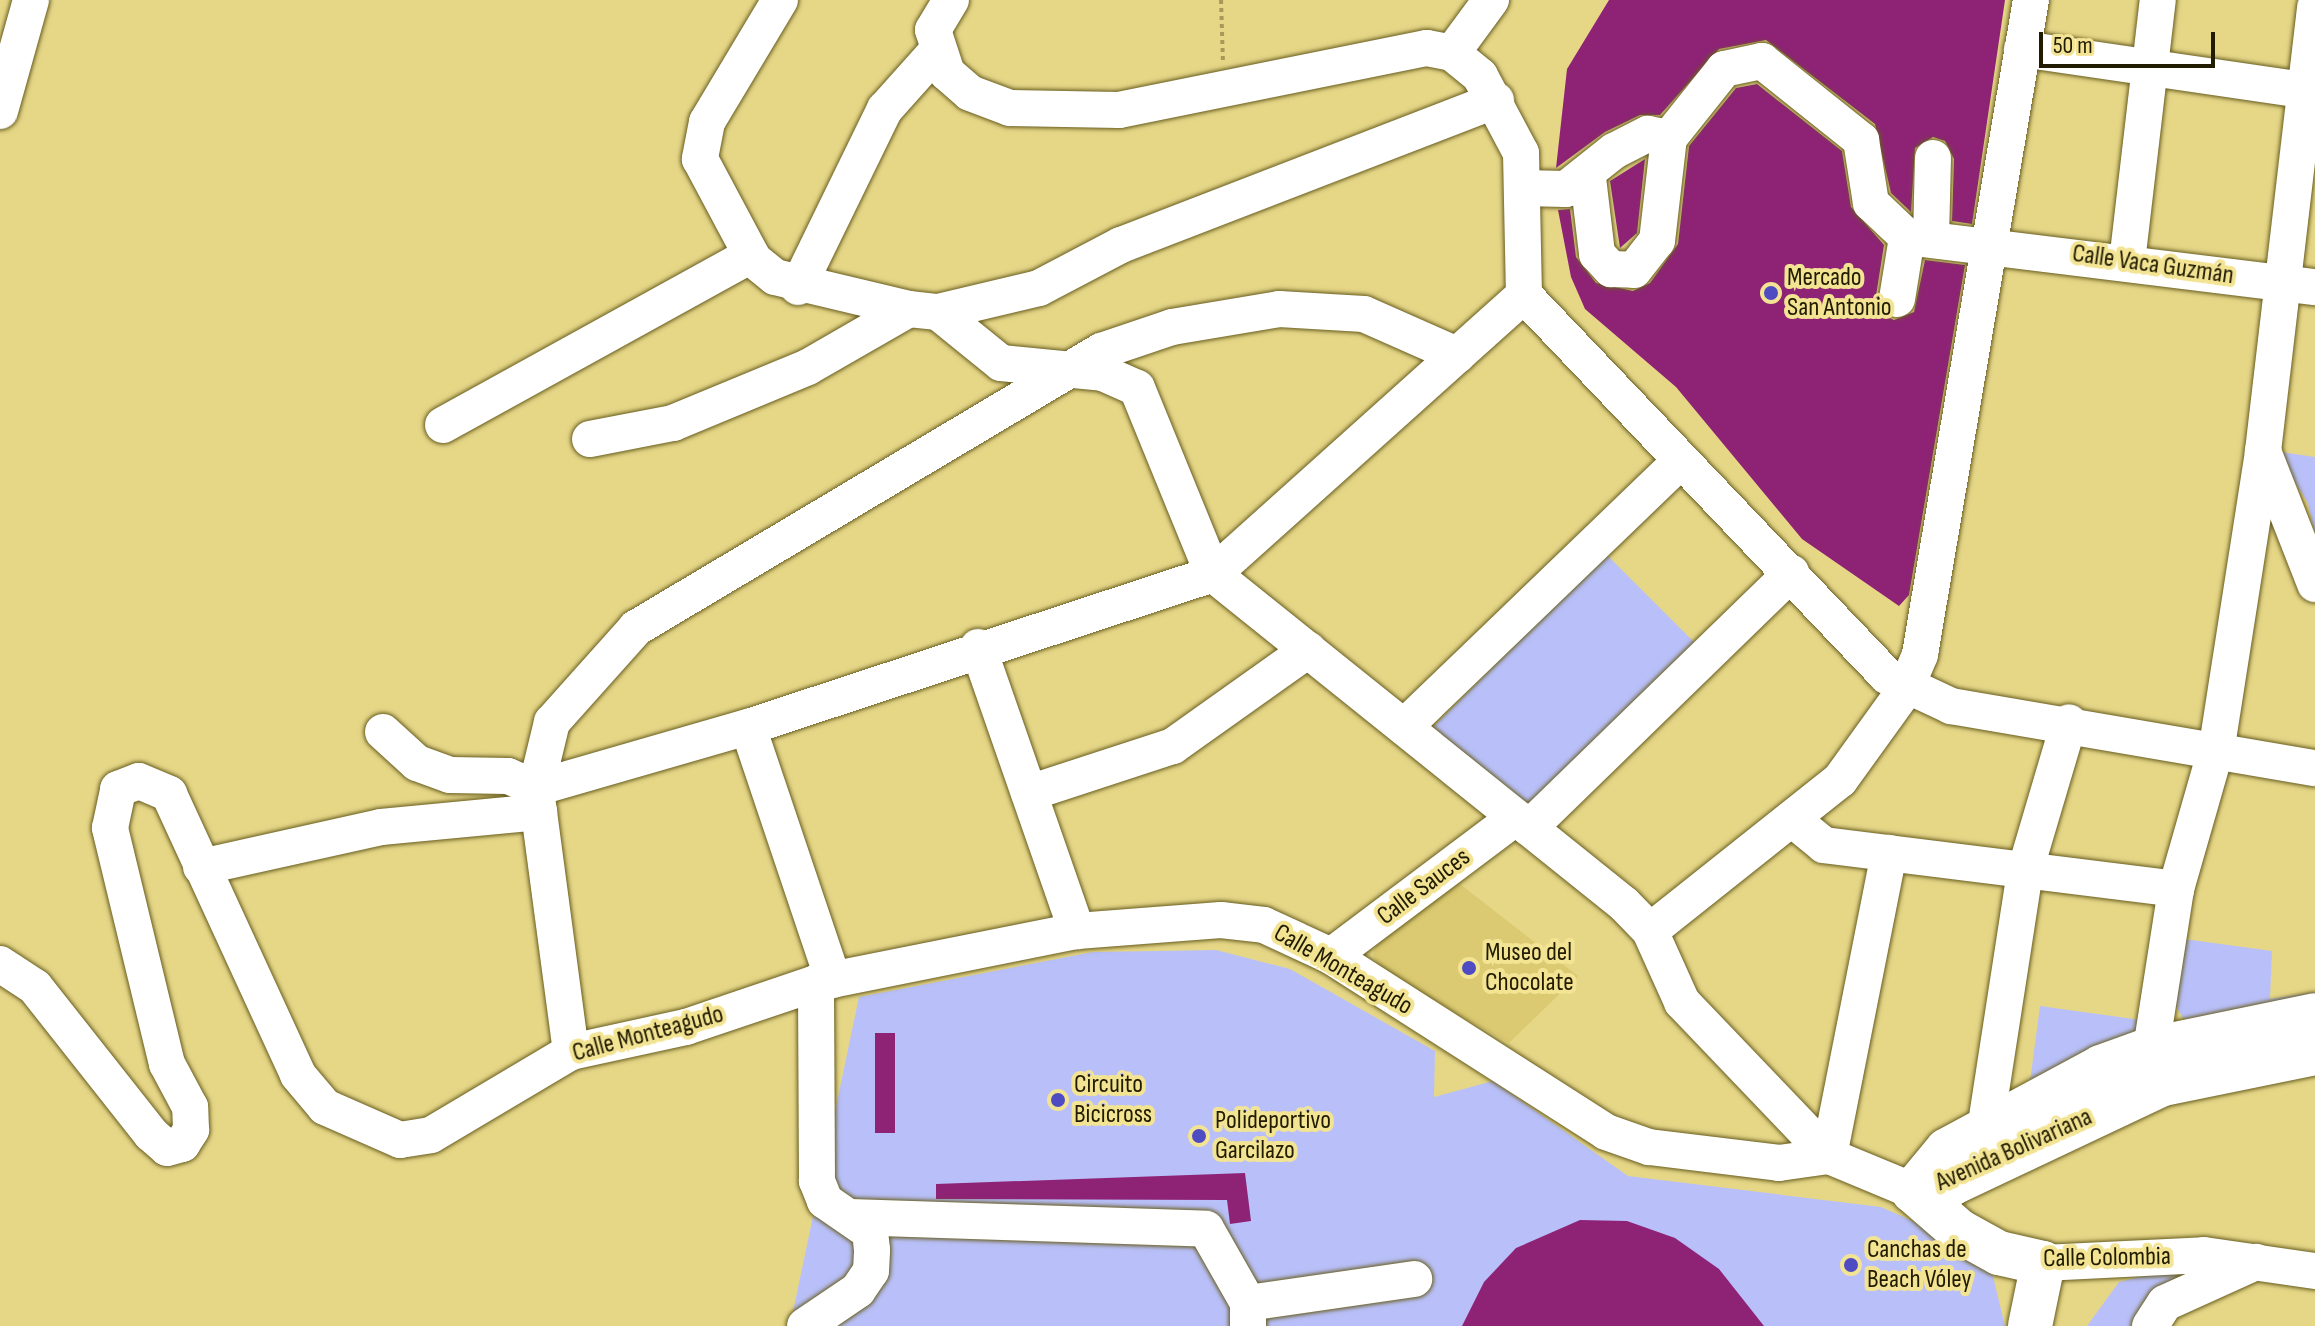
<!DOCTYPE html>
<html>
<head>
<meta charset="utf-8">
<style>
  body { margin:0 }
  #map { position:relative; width:2315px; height:1326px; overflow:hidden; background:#e6d787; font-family:"Sofia Sans Condensed",sans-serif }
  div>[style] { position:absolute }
  .built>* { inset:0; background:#dbca71 }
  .green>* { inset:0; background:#b9c0f9; transform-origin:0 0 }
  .building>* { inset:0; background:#8e2376; transform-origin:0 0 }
  .path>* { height:4px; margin-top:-2px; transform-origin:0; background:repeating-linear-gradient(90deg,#a69a5b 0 4px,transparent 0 8px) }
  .roads { filter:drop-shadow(0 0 2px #685d20) drop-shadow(0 0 2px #685d20) }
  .minor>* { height:36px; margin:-18px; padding:0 18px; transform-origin:18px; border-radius:18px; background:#fff }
  .major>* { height:44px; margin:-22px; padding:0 22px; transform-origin:22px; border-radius:22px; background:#fff }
  .dots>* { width:22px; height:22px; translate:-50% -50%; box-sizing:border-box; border:4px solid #f3e494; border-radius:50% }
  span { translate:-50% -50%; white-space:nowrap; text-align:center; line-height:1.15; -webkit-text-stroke:8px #f3e494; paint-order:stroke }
  .street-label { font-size:26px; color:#211b00 }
  .poi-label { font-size:26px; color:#211b00 }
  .left { translate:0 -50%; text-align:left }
  .scale { position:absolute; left:2039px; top:32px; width:176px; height:36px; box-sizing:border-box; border:4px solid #211b00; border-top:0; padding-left:10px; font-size:24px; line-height:28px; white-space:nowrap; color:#211b00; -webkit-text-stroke:6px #f3e494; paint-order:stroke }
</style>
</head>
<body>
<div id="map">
  <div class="built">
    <div style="clip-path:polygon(1451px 877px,1578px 976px,1509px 1043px,1381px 970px,1373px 955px,1377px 943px)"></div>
  </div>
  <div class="green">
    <div style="clip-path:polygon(2275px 451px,2315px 457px,2315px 535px,2308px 503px)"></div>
    <div style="left:1606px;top:554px;width:140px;height:244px;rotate:45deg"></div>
    <div style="clip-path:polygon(2184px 939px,2272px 951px,2270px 999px,2315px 992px,2315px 1006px,2187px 1025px,2172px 999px)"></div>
    <div style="clip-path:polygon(1216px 950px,1290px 969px,1435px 1051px,1434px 1097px,1493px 1081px,1628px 1176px,1881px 1207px,1942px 1234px,1993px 1276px,2005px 1326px,790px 1326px,859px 997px,1093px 952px)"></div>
    <div style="clip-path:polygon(2040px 1006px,2148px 1021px,2147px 1044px,2029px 1089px)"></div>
    <div style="clip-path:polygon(2188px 1264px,2221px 1271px,2142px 1303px,2138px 1326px,2087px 1326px,2119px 1282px)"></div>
  </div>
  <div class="building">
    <div style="clip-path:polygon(1609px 0,2005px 0,1972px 224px,1952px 221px,1954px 159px,1945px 141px,1933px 137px,1915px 148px,1911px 212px,1891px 193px,1875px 124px,1766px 40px,1719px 49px,1660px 115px,1640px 115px,1605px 132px,1556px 168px,1567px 69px)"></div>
    <div style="clip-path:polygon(1757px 84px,1842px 151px,1851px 207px,1884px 245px,1876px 296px,1883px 315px,1894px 320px,1914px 312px,1925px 260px,1965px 265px,1909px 595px,1899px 606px,1802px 539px,1676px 387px,1585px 309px,1571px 277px,1558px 210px,1570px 209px,1576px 257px,1596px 283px,1633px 291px,1650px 283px,1678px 244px,1689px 146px,1736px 88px)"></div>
    <div style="clip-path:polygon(1645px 159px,1637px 233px,1620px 248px,1610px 181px)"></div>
    <div style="left:875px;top:1033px;width:20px;height:100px"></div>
    <div style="clip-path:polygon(1245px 1173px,1251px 1221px,1230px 1224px,1227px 1200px,936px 1199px,936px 1184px)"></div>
    <div style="clip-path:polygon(1580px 1220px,1627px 1221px,1675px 1238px,1719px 1269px,1764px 1326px,1462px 1326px,1484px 1282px,1516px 1248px)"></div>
  </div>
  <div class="path">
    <div style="left:1221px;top:0;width:62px;rotate:88.2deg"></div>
  </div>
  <div class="roads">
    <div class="minor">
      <div style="left:780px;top:0;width:142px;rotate:120.9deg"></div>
      <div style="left:707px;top:122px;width:38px;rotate:101deg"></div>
      <div style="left:700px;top:159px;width:115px;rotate:61.9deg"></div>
      <div style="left:754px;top:260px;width:27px;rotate:39deg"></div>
      <div style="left:775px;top:277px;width:138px;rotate:13.4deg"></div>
      <div style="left:909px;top:309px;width:29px;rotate:6deg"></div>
      <div style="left:938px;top:312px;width:104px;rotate:-13.4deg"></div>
      <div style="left:1039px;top:288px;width:93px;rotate:-27.7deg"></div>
      <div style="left:1121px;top:245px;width:402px;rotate:-21.1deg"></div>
      <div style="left:951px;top:0;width:35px;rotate:121deg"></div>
      <div style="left:933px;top:30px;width:45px;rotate:72deg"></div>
      <div style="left:947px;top:73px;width:30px;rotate:41deg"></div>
      <div style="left:970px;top:93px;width:43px;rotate:20.6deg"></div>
      <div style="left:1010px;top:108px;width:109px;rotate:1.1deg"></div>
      <div style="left:1119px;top:110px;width:314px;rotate:-11.4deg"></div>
      <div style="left:1427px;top:48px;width:25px;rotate:11deg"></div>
      <div style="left:1452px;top:53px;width:36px;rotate:39deg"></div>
      <div style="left:1480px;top:76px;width:87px;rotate:62deg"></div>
      <div style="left:1521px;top:153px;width:142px;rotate:88.8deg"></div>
      <div style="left:1524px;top:295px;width:526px;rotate:46.39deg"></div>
      <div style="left:1887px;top:676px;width:71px;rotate:25.1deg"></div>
      <div style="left:1951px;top:706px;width:369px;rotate:9.7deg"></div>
      <div style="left:2022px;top:49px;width:296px;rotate:8.3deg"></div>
      <div style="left:1452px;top:53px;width:66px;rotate:-53.7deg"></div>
      <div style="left:0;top:111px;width:115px;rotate:-74.4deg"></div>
      <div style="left:1588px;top:178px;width:77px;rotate:83.2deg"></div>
      <div style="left:1597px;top:254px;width:21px;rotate:47deg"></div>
      <div style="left:1611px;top:269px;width:23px;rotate:2deg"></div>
      <div style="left:1634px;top:270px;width:37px;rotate:-52deg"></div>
      <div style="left:1657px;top:241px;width:104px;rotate:-83.4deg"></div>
      <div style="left:1523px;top:188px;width:43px;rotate:1.3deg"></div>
      <div style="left:1566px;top:189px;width:61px;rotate:-38.4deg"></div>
      <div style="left:1614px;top:151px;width:38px;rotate:-27deg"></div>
      <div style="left:1648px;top:134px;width:21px;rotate:11deg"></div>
      <div style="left:1669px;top:138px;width:88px;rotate:-51.4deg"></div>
      <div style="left:1724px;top:69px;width:39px;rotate:-12deg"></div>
      <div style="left:1762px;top:61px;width:127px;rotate:38.6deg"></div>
      <div style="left:1861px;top:140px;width:64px;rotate:81deg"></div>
      <div style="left:1871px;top:203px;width:50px;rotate:43.4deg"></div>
      <div style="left:1907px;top:237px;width:411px;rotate:7deg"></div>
      <div style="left:1931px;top:239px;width:81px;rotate:-88.6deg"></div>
      <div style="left:2127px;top:262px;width:264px;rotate:-83.3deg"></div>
      <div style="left:798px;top:287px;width:198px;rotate:-64deg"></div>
      <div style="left:885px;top:109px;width:76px;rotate:-48.2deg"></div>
      <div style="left:1897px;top:299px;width:63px;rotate:-80.8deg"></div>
      <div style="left:938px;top:312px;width:81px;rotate:39deg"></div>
      <div style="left:1001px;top:363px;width:102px;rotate:5.6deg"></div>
      <div style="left:1103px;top:373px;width:37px;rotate:24deg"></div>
      <div style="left:1137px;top:388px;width:201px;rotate:67.8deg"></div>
      <div style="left:1213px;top:574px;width:527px;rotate:38.76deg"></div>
      <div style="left:1624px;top:904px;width:37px;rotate:46deg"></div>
      <div style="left:1650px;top:931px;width:78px;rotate:65.7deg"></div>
      <div style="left:1682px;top:1002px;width:213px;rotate:46.3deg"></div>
      <div style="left:1829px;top:1156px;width:91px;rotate:22.6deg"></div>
      <div style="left:443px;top:425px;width:352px;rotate:-28.9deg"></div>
      <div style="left:590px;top:439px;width:85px;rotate:-10.9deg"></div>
      <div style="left:673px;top:423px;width:146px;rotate:-22.5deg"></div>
      <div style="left:808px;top:367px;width:116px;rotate:-29.9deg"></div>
      <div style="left:2263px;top:451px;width:143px;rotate:68.6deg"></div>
      <div style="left:978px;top:647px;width:301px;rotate:70.8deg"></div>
      <div style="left:748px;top:727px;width:267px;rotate:71.4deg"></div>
      <div style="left:1404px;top:727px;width:382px;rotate:-43.9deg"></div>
      <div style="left:383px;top:732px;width:46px;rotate:42.4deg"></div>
      <div style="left:417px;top:763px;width:35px;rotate:20deg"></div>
      <div style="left:450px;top:775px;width:58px;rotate:1deg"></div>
      <div style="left:508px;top:776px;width:30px;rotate:23deg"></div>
      <div style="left:536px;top:788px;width:68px;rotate:-76.4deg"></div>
      <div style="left:552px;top:722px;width:126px;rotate:-48.2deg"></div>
      <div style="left:636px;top:628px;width:541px;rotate:-30.78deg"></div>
      <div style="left:1101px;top:351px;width:75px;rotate:-18.7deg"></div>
      <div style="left:1172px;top:327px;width:109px;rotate:-9.5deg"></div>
      <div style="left:1279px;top:309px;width:85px;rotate:3.4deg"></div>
      <div style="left:1364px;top:314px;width:102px;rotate:23.8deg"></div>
      <div style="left:1029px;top:793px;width:151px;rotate:-18.1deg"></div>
      <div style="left:1173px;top:746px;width:166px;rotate:-35.4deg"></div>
      <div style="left:1792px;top:819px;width:41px;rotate:39.1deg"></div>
      <div style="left:1824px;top:845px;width:355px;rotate:7.1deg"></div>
      <div style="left:1529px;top:828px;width:366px;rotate:-44.2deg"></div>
      <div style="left:201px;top:867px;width:184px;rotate:-12.5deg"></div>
      <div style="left:381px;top:827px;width:159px;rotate:-5.4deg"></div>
      <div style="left:1650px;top:931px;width:243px;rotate:-38.5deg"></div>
      <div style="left:1840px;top:780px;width:111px;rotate:-54.2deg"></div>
      <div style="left:1905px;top:690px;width:39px;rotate:-67deg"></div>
      <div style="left:1920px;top:654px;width:663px;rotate:-80.37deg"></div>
      <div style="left:1331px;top:956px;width:231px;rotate:-36.9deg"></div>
      <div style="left:0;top:964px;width:42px;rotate:33.3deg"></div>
      <div style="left:35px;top:987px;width:187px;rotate:51.7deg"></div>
      <div style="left:151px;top:1134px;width:21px;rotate:41deg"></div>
      <div style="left:167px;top:1148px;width:16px;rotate:-15deg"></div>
      <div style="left:182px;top:1144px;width:17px;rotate:-57deg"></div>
      <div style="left:191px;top:1130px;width:23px;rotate:-92deg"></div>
      <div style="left:190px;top:1107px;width:49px;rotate:-118.1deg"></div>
      <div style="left:167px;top:1064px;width:243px;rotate:-103.6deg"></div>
      <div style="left:110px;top:828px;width:40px;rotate:-78deg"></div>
      <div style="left:118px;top:789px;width:22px;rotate:-21deg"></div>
      <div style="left:139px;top:781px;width:33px;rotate:23deg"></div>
      <div style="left:169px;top:794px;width:309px;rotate:65.3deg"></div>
      <div style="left:298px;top:1075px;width:42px;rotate:49.8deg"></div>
      <div style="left:325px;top:1107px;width:82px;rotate:23.7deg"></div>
      <div style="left:400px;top:1140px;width:31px;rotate:-9deg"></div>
      <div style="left:431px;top:1135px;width:163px;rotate:-30.7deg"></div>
      <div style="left:571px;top:1052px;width:118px;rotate:-12.3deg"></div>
      <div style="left:686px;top:1027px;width:137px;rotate:-18.7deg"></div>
      <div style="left:816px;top:983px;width:266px;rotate:-11.3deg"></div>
      <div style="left:1077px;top:931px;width:144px;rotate:-4.4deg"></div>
      <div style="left:1221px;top:920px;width:43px;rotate:6.6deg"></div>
      <div style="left:1264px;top:925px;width:74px;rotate:24.8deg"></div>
      <div style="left:1331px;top:956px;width:326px;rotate:32.6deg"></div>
      <div style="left:1606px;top:1132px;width:46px;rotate:19.2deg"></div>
      <div style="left:1649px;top:1147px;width:131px;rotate:7deg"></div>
      <div style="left:1779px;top:1163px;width:50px;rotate:-8deg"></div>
      <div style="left:571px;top:1052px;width:266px;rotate:-97.6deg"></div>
      <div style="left:536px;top:788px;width:221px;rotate:-16.1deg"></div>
      <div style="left:748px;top:727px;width:490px;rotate:-18.2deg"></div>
      <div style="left:1213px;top:574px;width:418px;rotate:-41.9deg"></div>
      <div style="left:2160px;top:1074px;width:27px;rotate:-110deg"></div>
      <div style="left:2151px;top:1049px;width:162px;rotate:-81.1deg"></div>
      <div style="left:2176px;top:889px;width:149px;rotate:-74deg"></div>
      <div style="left:2217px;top:746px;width:299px;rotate:-81.1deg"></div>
      <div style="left:2263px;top:451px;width:447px;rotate:-83.3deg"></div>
      <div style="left:1998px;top:1147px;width:21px;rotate:-127deg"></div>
      <div style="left:1985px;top:1130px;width:262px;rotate:-81.2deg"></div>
      <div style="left:2025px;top:871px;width:155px;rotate:-73.5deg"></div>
      <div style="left:1829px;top:1156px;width:309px;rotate:-78.8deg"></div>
      <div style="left:853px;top:1217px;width:353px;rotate:1.9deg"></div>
      <div style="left:1206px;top:1229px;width:85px;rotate:60.4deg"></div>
      <div style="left:1248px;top:1303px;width:23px;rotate:90deg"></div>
      <div style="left:2043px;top:1263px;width:161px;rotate:-2.8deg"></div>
      <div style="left:2204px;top:1255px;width:112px;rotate:8.2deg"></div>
      <div style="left:1248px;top:1303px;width:168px;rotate:-8.2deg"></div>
      <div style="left:805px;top:1326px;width:64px;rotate:-34.2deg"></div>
      <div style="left:858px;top:1290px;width:23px;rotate:-56deg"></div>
      <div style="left:871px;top:1271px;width:21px;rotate:-87deg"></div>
      <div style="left:872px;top:1250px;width:18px;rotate:-96deg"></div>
      <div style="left:870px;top:1232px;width:55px;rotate:-145.4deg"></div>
      <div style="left:825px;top:1201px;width:22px;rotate:-112deg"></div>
      <div style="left:817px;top:1181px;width:198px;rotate:-90.3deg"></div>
      <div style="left:2150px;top:1326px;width:27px;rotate:-57deg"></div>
      <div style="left:2165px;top:1303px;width:100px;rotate:-24.3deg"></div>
    </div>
    <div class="major">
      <div style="left:1913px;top:1191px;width:53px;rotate:-50.3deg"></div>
      <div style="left:1947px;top:1150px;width:175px;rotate:-28.3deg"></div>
      <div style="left:2101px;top:1067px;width:53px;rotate:-19.8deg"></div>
      <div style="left:2151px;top:1049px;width:167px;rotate:-11.7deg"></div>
      <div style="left:1913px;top:1191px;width:39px;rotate:-10deg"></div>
      <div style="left:1951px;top:1184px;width:234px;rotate:-25.3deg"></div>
      <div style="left:2163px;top:1084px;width:155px;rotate:-11.5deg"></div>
      <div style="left:1913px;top:1191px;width:61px;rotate:41deg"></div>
      <div style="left:1959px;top:1231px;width:46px;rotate:28.8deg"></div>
      <div style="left:1999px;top:1253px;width:45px;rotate:12.8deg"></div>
      <div style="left:2043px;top:1263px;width:64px;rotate:101.7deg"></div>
    </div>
  </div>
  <div class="dots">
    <div style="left:1771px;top:293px;background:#4f4bc2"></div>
    <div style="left:1469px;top:968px;background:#4f4bc2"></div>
    <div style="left:1058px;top:1100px;background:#4f4bc2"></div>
    <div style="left:1199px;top:1136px;background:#4f4bc2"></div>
    <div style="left:1851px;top:1265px;background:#4f4bc2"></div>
  </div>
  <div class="street-label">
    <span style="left:2153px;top:265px;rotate:8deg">Calle Vaca Guzmán</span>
    <span style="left:1424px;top:887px;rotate:-37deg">Calle Sauces</span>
    <span style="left:1343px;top:970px;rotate:30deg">Calle Monteagudo</span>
    <span style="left:648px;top:1034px;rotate:-15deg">Calle Monteagudo</span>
    <span style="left:2014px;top:1150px;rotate:-24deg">Avenida Bolivariana</span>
    <span style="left:2107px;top:1258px;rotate:-1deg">Calle Colombia</span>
  </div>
  <div class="poi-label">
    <span class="left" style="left:1787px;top:293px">Mercado<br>San Antonio</span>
    <span class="left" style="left:1485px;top:968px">Museo del<br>Chocolate</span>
    <span class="left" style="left:1074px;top:1100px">Circuito<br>Bicicross</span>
    <span class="left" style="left:1215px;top:1136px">Polideportivo<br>Garcilazo</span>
    <span class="left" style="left:1867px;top:1265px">Canchas de<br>Beach Vóley</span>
  </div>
  <div class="scale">50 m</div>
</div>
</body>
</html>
